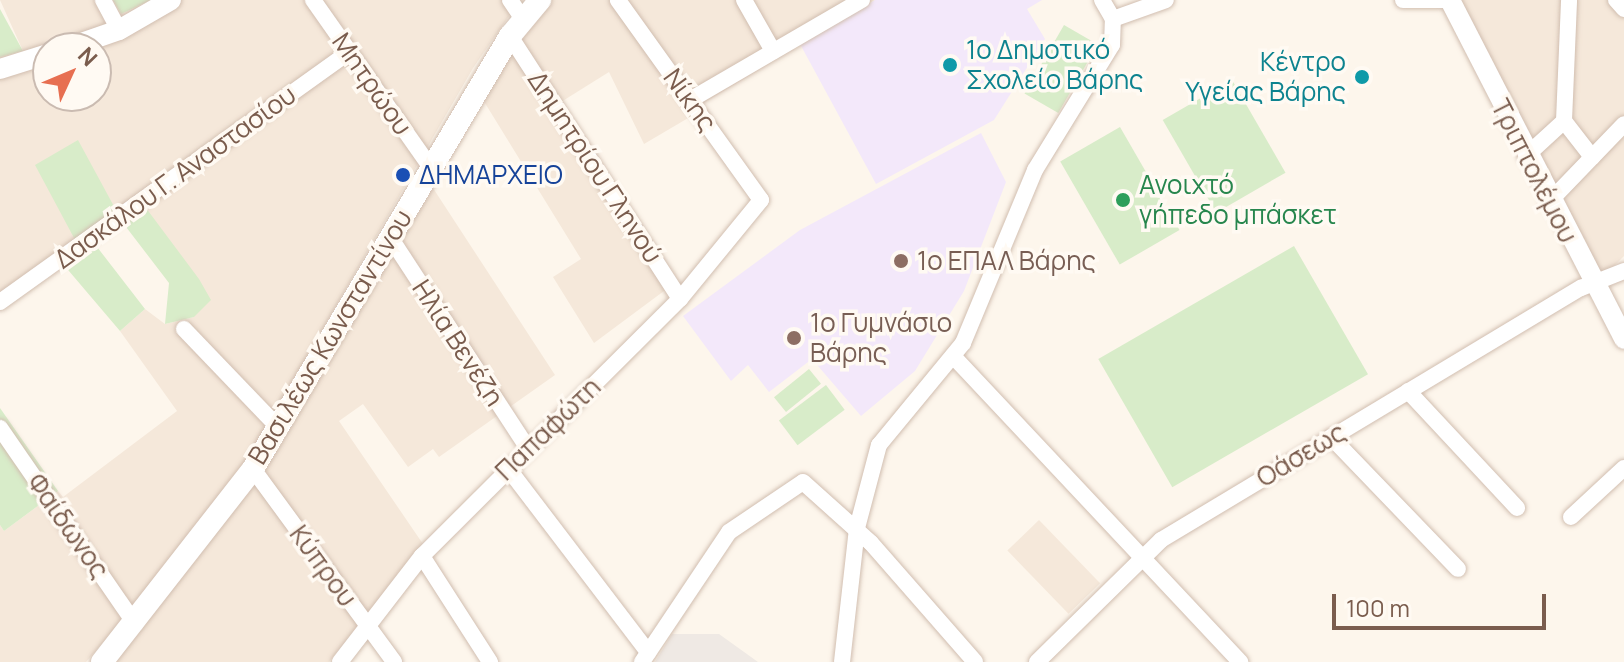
<!DOCTYPE html>
<html>
<head>
<meta charset="utf-8">
<style>
  body { margin:0 }
  #map { position:relative; width:1624px; height:662px; overflow:hidden; background:#fdf6ec; font-family:Manrope,sans-serif }
  div>[style] { position:absolute }
  .residential>* { inset:0; background:#f5e8da; transform-origin:0 0 }
  .industrial>* { inset:0; background:#efe9e4 }
  .education>* { inset:0; background:#f3e8fa }
  .green>* { inset:0; background:#d8ecc9; transform-origin:0 0 }
  .roads { filter:drop-shadow(0 0 2px #d1beb0) drop-shadow(0 0 2px #d1beb0) }
  .minor>* { height:16px; margin:-8px; padding:0 8px; transform-origin:8px; border-radius:8px; background:#fff }
  .tertiary>* { height:20px; margin:-10px; padding:0 10px; transform-origin:10px; border-radius:10px; background:#fff }
  .secondary>* { height:22px; margin:-11px; padding:0 11px; transform-origin:11px; border-radius:11px; background:#fff }
  .dots>* { width:22px; height:22px; translate:-50% -50%; box-sizing:border-box; border:4px solid #fffaf3; border-radius:50% }
  span { translate:-50% -50%; white-space:nowrap; text-align:center; line-height:1.15; -webkit-text-stroke:7px #fffaf3; paint-order:stroke }
  .culture-label { font-size:26px; color:#0d838f }
  .left { translate:0 -50%; text-align:left }
  .right { translate:-100% -50%; text-align:right }
  .street-label { font-size:26px; color:#7a5c4d }
  .transit-label { font-size:26px; color:#164399 }
  .leisure-label { font-size:26px; color:#27864d }
  .education-label { font-size:26px; color:#785e54 }
  .north { position:absolute; left:32px; top:32px; width:80px; height:80px; box-sizing:border-box; background:#fffaf3; border:2px solid #cabbb1; border-radius:50%; rotate:46deg; font-size:22px; font-weight:700; line-height:32px; text-align:center; color:#7a5c4d }
  .north::after { content:''; display:block; margin:auto; width:28px; height:36px; background:#e76f51; clip-path:polygon(50% 0,100% 100%,50% 72%,0 100%) }
  .scale { position:absolute; left:1332px; top:594px; width:214px; height:36px; box-sizing:border-box; border:4px solid #7a5c4d; border-top:0; padding-left:10px; font-size:24px; line-height:28px; white-space:nowrap; color:#7a5c4d; -webkit-text-stroke:6px #fffaf3; paint-order:stroke }
</style>
</head>
<body>
<div id="map">
  <div class="residential">
    <div style="clip-path:polygon(evenodd,0 0,113px 0,121px 14px,151px 0,520px 0,473px 68px,254px 448px,200px 529px,86px 662px,0 662px,0 525px,4px 531px,58px 491px,63px 497px,177px 411px,120px 331px,145px 309px,165px 324px,194px 317px,145px 208px,0 309px,0 57px,23px 51px,0 0,48px 48px,96px 48px,96px 96px,48px 96px,48px 48px)"></div>
    <div style="clip-path:polygon(545px 0,613px 0,695px 114px,644px 144px,609px 72px,553px 107px,668px 288px,594px 343px,553px 277px,581px 259px,480px 95px)"></div>
    <div style="clip-path:polygon(626px 0,875px 0,702px 104px)"></div>
    <div style="clip-path:polygon(1458px 0,1624px 0,1624px 256px,1606px 274px,1596px 274px)"></div>
    <div style="clip-path:polygon(431px 185px,555px 375px,439px 457px,433px 449px,408px 467px,363px 404px,339px 421px,423px 544px,329px 662px,116px 662px,259px 479px)"></div>
    <div style="left:1039px;top:520px;width:88px;height:44px;rotate:46deg"></div>
  </div>
  <div class="industrial">
    <div style="clip-path:polygon(672px 634px,719px 634px,758px 662px,655px 662px)"></div>
  </div>
  <div class="education">
    <div style="clip-path:polygon(875px 0,1042px 0,1027px 9px,1045px 39px,994px 120px,876px 184px,800px 44px)"></div>
    <div style="clip-path:polygon(981px 133px,1006px 182px,964px 291px,915px 371px,861px 416px,812px 359px,769px 392px,748px 365px,731px 381px,683px 316px,800px 230px)"></div>
  </div>
  <div class="green">
    <div style="clip-path:polygon(113px 0,151px 0,121px 14px)"></div>
    <div style="clip-path:polygon(0 9px,23px 51px,0 57px)"></div>
    <div style="left:1064px;top:25px;width:39px;height:79px;rotate:30deg"></div>
    <div style="left:1232px;top:80px;width:107px;height:80px;rotate:60deg"></div>
    <div style="left:1120px;top:127px;width:119px;height:69px;rotate:60deg"></div>
    <div style="clip-path:polygon(78px 140px,123px 223px,146px 208px,199px 279px,211px 300px,194px 317px,165px 324px,169px 283px,123px 223px,94px 243px,145px 309px,120px 331px,63px 264px,81px 251px,35px 165px)"></div>
    <div style="left:1294px;top:246px;width:148px;height:226px;rotate:60deg"></div>
    <div style="left:809px;top:369px;width:19px;height:45px;rotate:51deg"></div>
    <div style="left:826px;top:385px;width:31px;height:59px;rotate:53deg"></div>
    <div style="clip-path:polygon(0 408px,58px 491px,4px 531px,0 525px)"></div>
  </div>
  <div class="roads">
    <div class="minor">
      <div style="left:103px;top:0;width:34px;rotate:62deg"></div>
      <div style="left:313px;top:0;width:205px;rotate:54.9deg"></div>
      <div style="left:510px;top:0;width:23px;rotate:56deg"></div>
      <div style="left:744px;top:0;width:59px;rotate:60.4deg"></div>
      <div style="left:1102px;top:0;width:22px;rotate:60deg"></div>
      <div style="left:1403px;top:0;width:47px"></div>
      <div style="left:1616px;top:0;width:12px;rotate:48deg"></div>
      <div style="left:1113px;top:19px;width:56px;rotate:-19.7deg"></div>
      <div style="left:510px;top:36px;width:313px;rotate:57.1deg"></div>
      <div style="left:690px;top:100px;width:199px;rotate:-30.2deg"></div>
      <div style="left:1564px;top:121px;width:46px;rotate:52.1deg"></div>
      <div style="left:1526px;top:156px;width:52px;rotate:-42.6deg"></div>
      <div style="left:1564px;top:121px;width:121px;rotate:-87.6deg"></div>
      <div style="left:1549px;top:202px;width:108px;rotate:-46.1deg"></div>
      <div style="left:390px;top:237px;width:251px;rotate:56.9deg"></div>
      <div style="left:0;top:302px;width:429px;rotate:-35.6deg"></div>
      <div style="left:184px;top:329px;width:136px;rotate:46.2deg"></div>
      <div style="left:953px;top:356px;width:420px;rotate:46.8deg"></div>
      <div style="left:1408px;top:391px;width:160px;rotate:47deg"></div>
      <div style="left:0;top:428px;width:238px;rotate:55.4deg"></div>
      <div style="left:1331px;top:437px;width:183px;rotate:46.1deg"></div>
      <div style="left:507px;top:467px;width:233px;rotate:52.7deg"></div>
      <div style="left:253px;top:469px;width:239px;rotate:53.8deg"></div>
      <div style="left:1571px;top:517px;width:72px;rotate:-42.8deg"></div>
      <div style="left:422px;top:556px;width:126px;rotate:57.3deg"></div>
      <div style="left:340px;top:662px;width:134px;rotate:-52.3deg"></div>
      <div style="left:422px;top:556px;width:364px;rotate:-44.9deg"></div>
      <div style="left:680px;top:299px;width:128px;rotate:-50.7deg"></div>
      <div style="left:761px;top:200px;width:246px;rotate:-125.6deg"></div>
      <div style="left:642px;top:662px;width:156px;rotate:-56.2deg"></div>
      <div style="left:729px;top:532px;width:89px;rotate:-34deg"></div>
      <div style="left:803px;top:482px;width:91px;rotate:41.9deg"></div>
      <div style="left:871px;top:543px;width:158px;rotate:48.8deg"></div>
      <div style="left:842px;top:662px;width:135px;rotate:-83.6deg"></div>
      <div style="left:857px;top:528px;width:86px;rotate:-75.2deg"></div>
      <div style="left:879px;top:445px;width:132px;rotate:-50.5deg"></div>
      <div style="left:963px;top:343px;width:187px;rotate:-67.4deg"></div>
      <div style="left:1035px;top:170px;width:147px;rotate:-58.4deg"></div>
      <div style="left:1112px;top:45px;width:26px;rotate:-88deg"></div>
      <div style="left:1037px;top:662px;width:174px;rotate:-44.5deg"></div>
      <div style="left:1161px;top:540px;width:490px;rotate:-31deg"></div>
      <div style="left:1581px;top:288px;width:46px;rotate:-21.6deg"></div>
    </div>
    <div class="tertiary">
      <div style="left:1450px;top:0;width:381px;rotate:62.8deg"></div>
      <div style="left:67px;top:48px;width:55px;rotate:-19.1deg"></div>
      <div style="left:119px;top:30px;width:60px;rotate:-30deg"></div>
      <div style="left:0;top:69px;width:50px;rotate:-17.4deg"></div>
    </div>
    <div class="secondary">
      <div style="left:102px;top:662px;width:245px;rotate:-52deg"></div>
      <div style="left:253px;top:469px;width:504px;rotate:-59.31deg"></div>
      <div style="left:510px;top:36px;width:47px;rotate:-50.2deg"></div>
    </div>
  </div>
  <div class="dots">
    <div style="left:950px;top:65px;background:#0f9aa8"></div>
    <div style="left:1362px;top:77px;background:#0f9aa8"></div>
    <div style="left:403px;top:175px;background:#1a4fb4"></div>
    <div style="left:1123px;top:200px;background:#2e9e5b"></div>
    <div style="left:901px;top:261px;background:#8d6e63"></div>
    <div style="left:794px;top:338px;background:#8d6e63"></div>
  </div>
  <div class="culture-label">
    <span class="left" style="left:966px;top:65px">1ο Δημοτικό<br>Σχολείο Βάρης</span>
    <span class="right" style="left:1346px;top:77px">Κέντρο<br>Υγείας Βάρης</span>
  </div>
  <div class="street-label">
    <span style="left:372px;top:84px;rotate:55deg">Μητρώου</span>
    <span style="left:690px;top:100px;rotate:54deg">Νίκης</span>
    <span style="left:595px;top:167px;rotate:57deg">Δημητρίου Γληνού</span>
    <span style="left:1534px;top:171px;rotate:63deg">Τριπτολέμου</span>
    <span style="left:175px;top:177px;rotate:-36deg">Δασκάλου Γ. Αναστασίου</span>
    <span style="left:330px;top:337px;rotate:-59deg">Βασιλέως Κωνσταντίνου</span>
    <span style="left:458px;top:343px;rotate:57deg">Ηλία Βενέζη</span>
    <span style="left:548px;top:429px;rotate:-44deg">Παπαφώτη</span>
    <span style="left:1301px;top:455px;rotate:-31deg">Οάσεως</span>
    <span style="left:68px;top:526px;rotate:55deg">Φαίδωνος</span>
    <span style="left:323px;top:566px;rotate:54deg">Κύπρου</span>
  </div>
  <div class="transit-label">
    <span class="left" style="left:419px;top:175px">ΔΗΜΑΡΧΕΙΟ</span>
  </div>
  <div class="leisure-label">
    <span class="left" style="left:1139px;top:200px">Ανοιχτό<br>γήπεδο μπάσκετ</span>
  </div>
  <div class="education-label">
    <span class="left" style="left:917px;top:261px">1ο ΕΠΑΛ Βάρης</span>
    <span class="left" style="left:810px;top:338px">1ο Γυμνάσιο<br>Βάρης</span>
  </div>
  <div class="north">N</div>
  <div class="scale">100 m</div>
</div>
</body>
</html>
